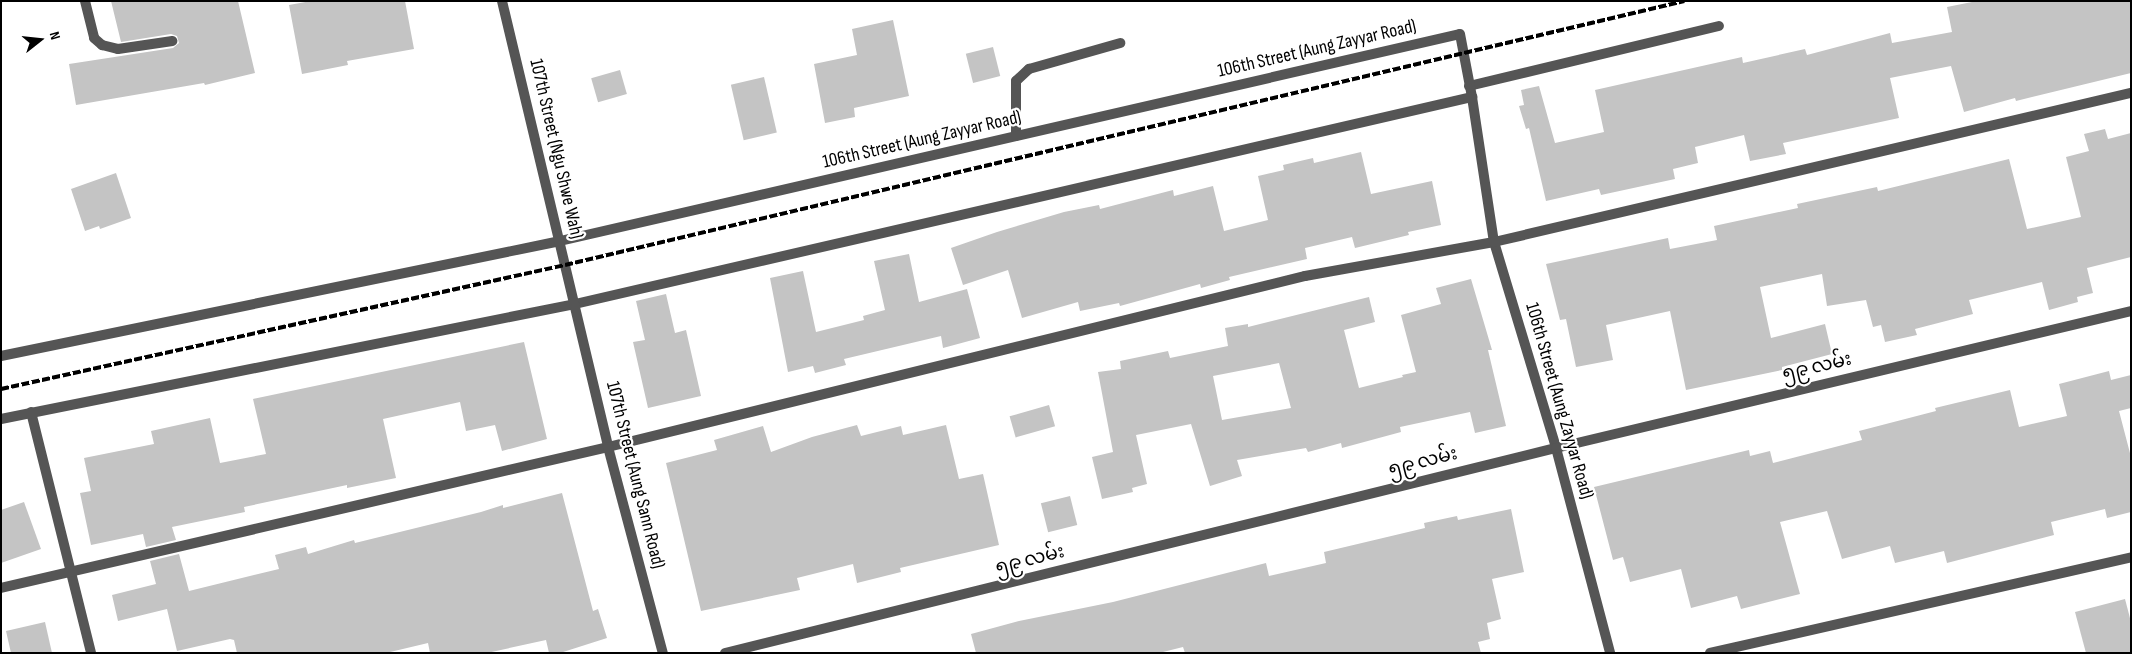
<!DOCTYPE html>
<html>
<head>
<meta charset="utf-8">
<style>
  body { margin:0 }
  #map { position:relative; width:2132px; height:654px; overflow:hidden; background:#fff; font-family:"Sofia Sans Condensed","Noto Sans Myanmar",sans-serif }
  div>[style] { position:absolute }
  .building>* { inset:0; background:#c4c4c4; transform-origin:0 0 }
  .minor>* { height:10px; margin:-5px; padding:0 5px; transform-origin:5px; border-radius:5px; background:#555 }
  .tertiary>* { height:10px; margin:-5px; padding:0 5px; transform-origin:5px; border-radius:5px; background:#555 }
  .rail>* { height:4px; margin-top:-2px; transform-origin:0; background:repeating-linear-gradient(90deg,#000 0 8px,transparent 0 10.5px) }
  span { translate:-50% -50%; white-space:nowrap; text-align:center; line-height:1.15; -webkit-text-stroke:4.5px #fff; paint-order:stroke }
  .street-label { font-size:19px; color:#000 }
  .frame { position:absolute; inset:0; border:2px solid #000; pointer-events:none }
  .north { position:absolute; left:15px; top:15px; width:50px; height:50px; -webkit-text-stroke:4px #fff; paint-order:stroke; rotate:74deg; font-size:14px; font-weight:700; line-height:20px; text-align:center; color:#000 }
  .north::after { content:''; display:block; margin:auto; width:18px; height:22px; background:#000; clip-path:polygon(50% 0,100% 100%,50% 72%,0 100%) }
</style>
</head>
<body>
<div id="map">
  <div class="building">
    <div style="clip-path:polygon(111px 1px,238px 1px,255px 73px,205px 85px,204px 83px,76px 105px,69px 64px,173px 48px,179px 43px,177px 36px,171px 34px,121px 42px)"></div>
    <div style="clip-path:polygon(311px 1px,405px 1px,414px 49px,347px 61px,348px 65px,302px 74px,289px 5px)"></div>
    <div style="clip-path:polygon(1977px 1px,2131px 1px,2131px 73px,2016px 101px,2015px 98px,1964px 112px,1951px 66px,1890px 78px,1899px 118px,1783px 143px,1786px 154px,1750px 161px,1744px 135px,1695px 147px,1698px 163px,1673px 169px,1675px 179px,1601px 195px,1599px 189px,1546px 201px,1529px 128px,1526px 129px,1519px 106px,1524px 105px,1521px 90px,1539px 86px,1555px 143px,1604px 132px,1595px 90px,1742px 57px,1743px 63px,1805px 49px,1807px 55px,1890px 33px,1892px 43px,1952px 32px,1947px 7px)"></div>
    <div style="clip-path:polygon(893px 20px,909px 96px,854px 108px,855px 117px,825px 123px,814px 64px,857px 55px,852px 29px)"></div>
    <div style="left:993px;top:47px;width:30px;height:28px;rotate:76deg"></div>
    <div style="left:620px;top:70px;width:25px;height:30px;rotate:74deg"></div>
    <div style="left:764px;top:77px;width:57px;height:34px;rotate:77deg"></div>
    <div style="clip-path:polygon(2105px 129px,2108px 139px,2131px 133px,2131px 257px,2087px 268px,2093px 293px,2077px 297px,2078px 302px,2049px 310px,2042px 282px,1969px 300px,1973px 314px,1915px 329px,1917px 335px,1885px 342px,1881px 325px,1873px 327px,1866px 300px,1827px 306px,1822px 274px,1760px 287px,1771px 338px,1825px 324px,1832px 354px,1782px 367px,1782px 370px,1686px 390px,1670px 311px,1606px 325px,1613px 360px,1576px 367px,1566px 319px,1560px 320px,1546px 264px,1668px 238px,1670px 249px,1717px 240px,1714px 226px,1798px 208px,1797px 204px,1877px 187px,1878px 191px,2009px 159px,2027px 229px,2081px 217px,2066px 157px,2089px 151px,2084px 134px)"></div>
    <div style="clip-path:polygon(1361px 152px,1371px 194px,1432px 181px,1441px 225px,1408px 232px,1409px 235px,1355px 248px,1352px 237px,1305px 248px,1307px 259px,1229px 277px,1230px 280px,1201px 288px,1200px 284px,1120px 306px,1119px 303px,1080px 311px,1078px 302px,1022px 318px,1008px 270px,963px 285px,951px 248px,997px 232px,1064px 212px,1099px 205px,1100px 209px,1173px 190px,1174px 196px,1213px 186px,1224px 231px,1268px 220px,1258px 176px,1284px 170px,1283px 165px,1313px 158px,1314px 163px)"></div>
    <div style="clip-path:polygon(116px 173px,131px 218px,100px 229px,99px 226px,85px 231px,71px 189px)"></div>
    <div style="clip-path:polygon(909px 254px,919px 302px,967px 289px,980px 338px,943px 348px,941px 336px,844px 359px,846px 365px,815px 373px,813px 366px,788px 372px,770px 278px,803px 271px,816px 332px,864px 320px,863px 316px,885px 310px,874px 261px)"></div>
    <div style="clip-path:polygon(evenodd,1471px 279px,1492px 350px,1488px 350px,1506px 426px,1475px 433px,1470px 412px,1400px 427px,1401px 432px,1342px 448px,1341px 443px,1308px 452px,1306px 448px,1237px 460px,1242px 476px,1210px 486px,1191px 424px,1136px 435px,1147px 484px,1132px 488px,1133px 492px,1102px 499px,1092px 457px,1113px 452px,1098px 372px,1121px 369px,1120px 361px,1168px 351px,1170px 358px,1228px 346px,1225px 328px,1248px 324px,1248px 327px,1369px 297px,1375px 322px,1344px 330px,1359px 388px,1403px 377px,1402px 375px,1416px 372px,1401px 315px,1441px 304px,1436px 288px,1471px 279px,1279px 363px,1291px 408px,1222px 420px,1213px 376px,1279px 363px)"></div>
    <div style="clip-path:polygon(666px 294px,675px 333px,686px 330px,701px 396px,648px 408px,633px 342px,645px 340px,636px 301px)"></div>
    <div style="clip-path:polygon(524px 342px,547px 439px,502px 451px,495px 425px,466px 431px,460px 402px,383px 419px,396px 478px,347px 488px,347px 485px,244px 507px,245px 512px,172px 527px,176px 540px,146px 547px,143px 534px,91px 545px,80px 493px,91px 491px,84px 458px,154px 444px,151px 431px,210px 418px,220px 463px,266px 454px,253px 399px)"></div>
    <div style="clip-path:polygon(2109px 371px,2111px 380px,2131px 375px,2131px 408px,2119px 411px,2131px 457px,2131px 512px,2107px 518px,2105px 509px,2051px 522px,2054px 535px,1947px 563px,1944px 551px,1895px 563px,1890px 546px,1842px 559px,1827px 511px,1780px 522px,1800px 594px,1741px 609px,1737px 596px,1691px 608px,1681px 569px,1630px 582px,1623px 557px,1613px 560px,1594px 487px,1749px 450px,1750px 456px,1770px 451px,1773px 463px,1862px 440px,1859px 431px,1936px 411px,1935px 408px,2010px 390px,2019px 427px,2067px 416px,2059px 384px)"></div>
    <div style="left:1049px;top:405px;width:22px;height:41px;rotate:74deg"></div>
    <div style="clip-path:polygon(857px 425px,861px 436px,901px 426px,903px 435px,946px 425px,959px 479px,983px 474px,999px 545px,900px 568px,901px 572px,857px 583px,853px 564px,797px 578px,800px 590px,701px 611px,666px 463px,717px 450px,714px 440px,763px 426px,771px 452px,812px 437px)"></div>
    <div style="clip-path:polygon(562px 493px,593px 611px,598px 609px,607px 638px,560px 653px,549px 653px,546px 640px,487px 653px,430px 653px,428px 643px,386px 653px,237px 653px,234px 640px,230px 639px,177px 651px,167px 609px,118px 621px,112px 595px,156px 584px,150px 561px,179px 554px,189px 591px,279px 569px,275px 555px,306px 547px,308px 554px,354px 540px,355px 543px,481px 512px,503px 505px,503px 508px)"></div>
    <div style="left:1070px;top:496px;width:30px;height:30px;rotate:76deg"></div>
    <div style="clip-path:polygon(24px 502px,41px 549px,1px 563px,1px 510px)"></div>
    <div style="clip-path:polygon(1511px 509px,1524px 572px,1492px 579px,1501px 619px,1487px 623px,1490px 639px,1478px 642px,1481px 653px,1185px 653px,1183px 647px,1159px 653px,976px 653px,971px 634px,1019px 621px,1113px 602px,1266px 563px,1269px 576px,1326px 563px,1324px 552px,1425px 528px,1424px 523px,1457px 516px,1458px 520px)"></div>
    <div style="clip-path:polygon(2125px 599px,2131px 622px,2131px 653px,2086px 653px,2075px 612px)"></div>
    <div style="clip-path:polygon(45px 622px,52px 653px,11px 653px,6px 631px)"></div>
  </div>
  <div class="minor">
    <div style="left:85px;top:1px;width:38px;rotate:76deg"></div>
    <div style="left:94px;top:38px;width:11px;rotate:41deg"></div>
    <div style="left:102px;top:45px;width:16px;rotate:14deg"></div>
    <div style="left:118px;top:49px;width:55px;rotate:-8.4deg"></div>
    <div style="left:1469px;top:86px;width:257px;rotate:-13.5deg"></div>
    <div style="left:1016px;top:136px;width:55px;rotate:-90deg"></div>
    <div style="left:1016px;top:81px;width:18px;rotate:-43deg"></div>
    <div style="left:1029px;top:69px;width:95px;rotate:-15.9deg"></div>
    <div style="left:1px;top:356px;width:571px;rotate:-11.62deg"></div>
    <div style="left:560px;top:241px;width:923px;rotate:-12.95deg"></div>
    <div style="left:1460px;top:34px;width:64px;rotate:79.2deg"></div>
    <div style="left:1472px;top:97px;width:147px;rotate:81.4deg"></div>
    <div style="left:1494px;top:242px;width:215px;rotate:73.2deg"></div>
    <div style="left:1556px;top:448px;width:212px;rotate:75.2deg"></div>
    <div style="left:31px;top:412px;width:248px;rotate:76deg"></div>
    <div style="left:1px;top:419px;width:585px;rotate:-11.33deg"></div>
    <div style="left:575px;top:304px;width:921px;rotate:-12.99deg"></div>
    <div style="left:1px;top:588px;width:623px;rotate:-13.08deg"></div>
    <div style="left:608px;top:447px;width:718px;rotate:-13.78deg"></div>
    <div style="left:1305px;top:276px;width:192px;rotate:-10.2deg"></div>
    <div style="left:1494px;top:242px;width:654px;rotate:-13.17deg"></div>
    <div style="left:725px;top:653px;width:856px;rotate:-13.86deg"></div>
    <div style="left:1556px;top:448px;width:591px;rotate:-13.4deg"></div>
    <div style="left:1710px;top:653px;width:432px;rotate:-12.8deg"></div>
  </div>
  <div class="tertiary">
    <div style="left:502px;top:1px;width:458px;rotate:76.6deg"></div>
    <div style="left:608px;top:447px;width:213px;rotate:75.1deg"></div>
  </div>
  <div class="rail">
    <div style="left:1px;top:389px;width:577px;rotate:-12.4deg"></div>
    <div style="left:565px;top:265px;width:1150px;rotate:-13.27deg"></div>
  </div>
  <div class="street-label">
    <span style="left:1317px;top:49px;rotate:-13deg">106th Street (Aung Zayyar Road)</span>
    <span style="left:922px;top:140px;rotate:-13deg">106th Street (Aung Zayyar Road)</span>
    <span style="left:556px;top:149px;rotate:77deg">107th Street (Ngu Shwe Wah)</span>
    <span style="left:1817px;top:367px;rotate:-13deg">၅၉ လမ်း</span>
    <span style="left:1559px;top:401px;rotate:74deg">106th Street (Aung Zayyar Road)</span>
    <span style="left:1423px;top:462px;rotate:-14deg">၅၉ လမ်း</span>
    <span style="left:635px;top:475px;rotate:76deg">107th Street (Aung Sann Road)</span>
    <span style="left:1030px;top:560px;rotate:-14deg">၅၉ လမ်း</span>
  </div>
  <div class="frame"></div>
  <div class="north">N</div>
</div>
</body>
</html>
